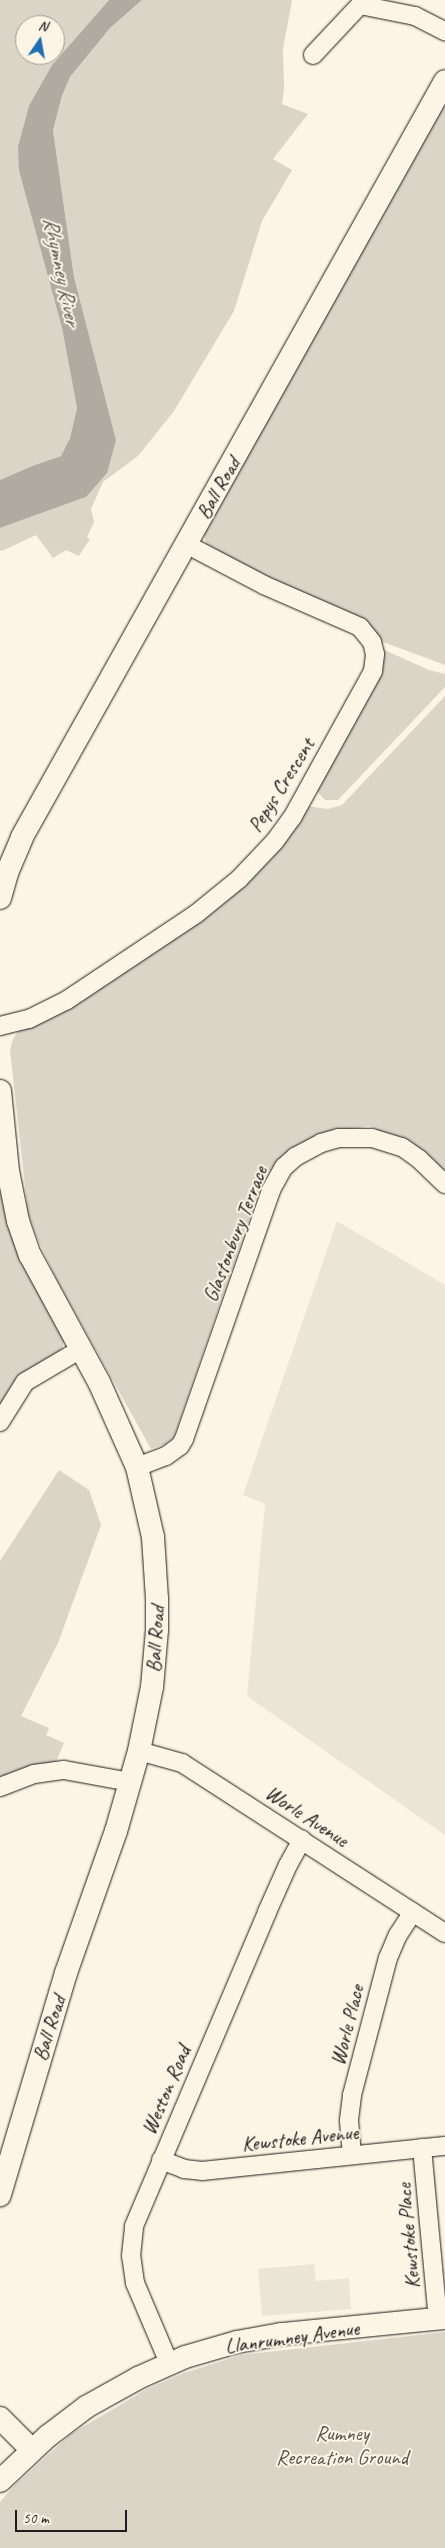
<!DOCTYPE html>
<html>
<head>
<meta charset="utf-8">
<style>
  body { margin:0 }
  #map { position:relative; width:445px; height:2548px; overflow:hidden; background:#fcf5e5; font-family:Caveat,sans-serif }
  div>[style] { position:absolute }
  .built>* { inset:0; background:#ebe5d6 }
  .green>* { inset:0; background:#dbd5c8 }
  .water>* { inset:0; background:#b0aba1 }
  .roads { filter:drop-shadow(0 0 1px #1c1c1c) drop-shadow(0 0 1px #1c1c1c) }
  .minor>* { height:18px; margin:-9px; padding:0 9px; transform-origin:9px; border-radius:9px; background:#fcf5e5 }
  .tertiary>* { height:22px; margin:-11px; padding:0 11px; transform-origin:11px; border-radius:11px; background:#fcf5e5 }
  span { translate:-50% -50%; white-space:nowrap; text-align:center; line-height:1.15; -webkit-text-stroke:4px #fcf5e5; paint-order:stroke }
  .street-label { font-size:21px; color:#1c1c1c }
  .park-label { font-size:21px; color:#555450 }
  .water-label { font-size:22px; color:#575551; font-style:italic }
  .north { position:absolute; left:15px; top:15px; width:50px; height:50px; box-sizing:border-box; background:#fcf5e5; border:1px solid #a29e95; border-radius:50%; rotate:12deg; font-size:14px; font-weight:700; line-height:20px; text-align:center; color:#1c1c1c }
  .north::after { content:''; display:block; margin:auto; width:18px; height:22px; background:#1f6fb2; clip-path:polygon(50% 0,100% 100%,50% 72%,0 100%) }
  .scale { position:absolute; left:15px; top:2510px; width:112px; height:22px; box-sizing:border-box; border:2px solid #1c1c1c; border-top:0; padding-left:6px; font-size:15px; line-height:18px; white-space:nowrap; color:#1c1c1c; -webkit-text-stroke:4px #fcf5e5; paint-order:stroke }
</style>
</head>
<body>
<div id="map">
  <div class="built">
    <div style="clip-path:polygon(337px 1221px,445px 1285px,445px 1835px,247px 1696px,265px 1504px,243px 1495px)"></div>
    <div style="clip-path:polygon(314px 2264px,316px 2281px,349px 2278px,351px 2309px,262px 2316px,258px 2269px)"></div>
  </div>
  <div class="green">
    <div style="clip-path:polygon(evenodd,0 0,109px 0,52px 65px,19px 171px,62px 328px,77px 408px,70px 438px,61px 456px,32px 466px,0 480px,0 0,25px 25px,55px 25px,55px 55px,25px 55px,25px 25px)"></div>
    <div style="clip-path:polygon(142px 0,292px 0,283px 49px,284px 88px,282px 104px,308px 114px,273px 159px,292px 170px,262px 221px,234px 311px,174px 411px,138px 456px,103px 482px,91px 509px,94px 522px,87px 537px,90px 539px,79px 556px,66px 550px,53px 558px,36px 535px,2px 551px,0 550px,0 528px,86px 497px,116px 440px,74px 277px,53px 130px,62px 96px,70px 77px,110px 28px)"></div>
    <div style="clip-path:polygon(445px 97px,445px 665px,378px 640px,277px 587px,207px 545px,203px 533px)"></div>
    <div style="clip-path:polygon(380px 648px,429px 670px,445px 674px,445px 687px,338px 800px,325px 800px,315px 789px)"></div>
    <div style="clip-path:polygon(445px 696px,445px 1177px,407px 1144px,369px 1126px,315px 1136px,284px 1154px,263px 1179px,174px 1437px,166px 1444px,151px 1449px,56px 1278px,38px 1240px,28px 1213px,10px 1050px,13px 1039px,20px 1029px,186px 930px,306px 806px,328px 809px,342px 805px)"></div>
    <div style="clip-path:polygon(0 1178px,65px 1338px,60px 1354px,0 1411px)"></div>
    <div style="clip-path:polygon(59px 1470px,89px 1490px,101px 1525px,58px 1643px,21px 1716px,49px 1728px,46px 1735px,64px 1743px,55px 1764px,0 1780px,0 1561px)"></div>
    <div style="clip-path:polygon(445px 2332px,445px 2548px,0 2548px,0 2502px,15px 2485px,71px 2434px,147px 2389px,184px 2373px,241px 2355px)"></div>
  </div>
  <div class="water">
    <div style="clip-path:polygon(109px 0,142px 0,110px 28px,70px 77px,62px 96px,53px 130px,74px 277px,116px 440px,107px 473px,86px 497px,0 528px,0 480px,32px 466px,61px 456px,70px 438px,77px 408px,62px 328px,19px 171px,18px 147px,29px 106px,52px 65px)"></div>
  </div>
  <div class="roads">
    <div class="minor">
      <div style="left:313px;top:55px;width:69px;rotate:-46.8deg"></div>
      <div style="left:360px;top:5px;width:56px;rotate:11.3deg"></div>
      <div style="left:415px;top:16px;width:34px;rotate:27deg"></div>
      <div style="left:0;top:1026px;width:30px;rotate:-14deg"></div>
      <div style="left:29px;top:1019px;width:42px;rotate:-26.6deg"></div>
      <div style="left:67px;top:1000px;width:155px;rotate:-33.7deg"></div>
      <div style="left:196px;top:914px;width:55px;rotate:-39.1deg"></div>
      <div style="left:239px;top:879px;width:52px;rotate:-46.5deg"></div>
      <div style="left:275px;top:841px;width:29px;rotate:-54deg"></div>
      <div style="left:292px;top:818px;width:168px;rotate:-61.1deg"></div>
      <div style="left:373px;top:671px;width:17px;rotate:-83deg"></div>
      <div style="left:375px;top:654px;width:12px;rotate:-104deg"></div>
      <div style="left:372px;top:642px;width:19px;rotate:-129deg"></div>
      <div style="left:360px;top:627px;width:105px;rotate:-156.4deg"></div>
      <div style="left:264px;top:585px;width:88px;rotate:-152.3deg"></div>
      <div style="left:0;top:1422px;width:47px;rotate:-58deg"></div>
      <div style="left:25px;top:1382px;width:65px;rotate:-30.5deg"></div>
      <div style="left:137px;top:1467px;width:31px;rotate:-21deg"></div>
      <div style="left:166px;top:1456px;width:17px;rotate:-36deg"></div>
      <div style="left:180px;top:1446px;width:8px;rotate:-60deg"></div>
      <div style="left:184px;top:1439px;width:264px;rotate:-70.7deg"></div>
      <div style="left:271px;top:1190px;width:26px;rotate:-61deg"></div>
      <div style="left:284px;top:1167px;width:15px;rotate:-42deg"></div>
      <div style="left:295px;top:1157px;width:30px;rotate:-28deg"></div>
      <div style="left:321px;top:1143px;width:18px;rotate:-16deg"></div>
      <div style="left:338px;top:1138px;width:34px"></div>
      <div style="left:372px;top:1138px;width:31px;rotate:17deg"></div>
      <div style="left:402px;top:1147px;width:21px;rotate:35deg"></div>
      <div style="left:419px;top:1159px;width:36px;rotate:44deg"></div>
      <div style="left:139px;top:1751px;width:45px;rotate:15.6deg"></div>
      <div style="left:182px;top:1763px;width:313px;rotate:32.9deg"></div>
      <div style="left:0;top:1787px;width:36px;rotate:-21deg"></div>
      <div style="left:34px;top:1774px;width:30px;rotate:-8deg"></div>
      <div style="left:64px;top:1770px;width:68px;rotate:10.2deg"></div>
      <div style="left:422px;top:2148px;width:172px;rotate:84.7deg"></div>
      <div style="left:352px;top:2155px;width:35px;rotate:-95deg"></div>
      <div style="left:349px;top:2120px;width:25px;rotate:-83deg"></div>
      <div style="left:352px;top:2095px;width:142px;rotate:-75.3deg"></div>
      <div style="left:388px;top:1958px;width:25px;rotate:-67deg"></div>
      <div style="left:398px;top:1935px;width:27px;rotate:-57deg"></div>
      <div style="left:161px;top:2160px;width:25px;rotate:21deg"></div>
      <div style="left:184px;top:2169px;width:18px;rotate:6deg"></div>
      <div style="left:202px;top:2171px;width:244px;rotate:-5.9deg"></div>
      <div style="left:169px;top:2363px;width:87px;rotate:-113deg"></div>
      <div style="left:135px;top:2283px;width:27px;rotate:-98deg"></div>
      <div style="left:131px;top:2256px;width:30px;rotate:-84deg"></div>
      <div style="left:134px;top:2226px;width:341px;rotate:-67deg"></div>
      <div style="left:267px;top:1912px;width:51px;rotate:-65.9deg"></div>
      <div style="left:288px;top:1865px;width:29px;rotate:-61deg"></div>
    </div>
    <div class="tertiary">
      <div style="left:0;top:898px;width:26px;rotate:-74deg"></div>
      <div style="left:7px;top:873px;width:39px;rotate:-67deg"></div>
      <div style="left:22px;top:837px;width:866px;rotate:-60.77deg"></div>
      <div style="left:0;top:1091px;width:80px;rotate:84.3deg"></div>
      <div style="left:8px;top:1171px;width:51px;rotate:78.7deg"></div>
      <div style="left:18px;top:1221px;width:36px;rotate:71deg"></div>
      <div style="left:30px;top:1255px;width:145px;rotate:61.5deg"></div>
      <div style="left:99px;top:1382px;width:93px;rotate:65.9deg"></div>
      <div style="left:137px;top:1467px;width:72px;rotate:77.1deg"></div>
      <div style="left:153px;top:1537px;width:62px;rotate:86.3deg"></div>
      <div style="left:157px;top:1599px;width:31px;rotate:90deg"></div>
      <div style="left:157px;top:1630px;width:57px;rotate:95deg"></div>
      <div style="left:152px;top:1687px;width:65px;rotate:101.5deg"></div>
      <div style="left:139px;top:1751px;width:83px;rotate:106deg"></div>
      <div style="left:116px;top:1831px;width:151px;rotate:109.4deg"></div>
      <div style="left:66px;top:1973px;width:232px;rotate:106.6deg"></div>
      <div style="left:0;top:2418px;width:45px;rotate:45deg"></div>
      <div style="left:0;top:2481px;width:66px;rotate:-43.2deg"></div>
      <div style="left:48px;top:2436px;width:48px;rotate:-37.3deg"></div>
      <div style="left:86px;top:2407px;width:60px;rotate:-29.1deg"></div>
      <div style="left:138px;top:2378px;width:51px;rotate:-24.1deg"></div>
      <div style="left:185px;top:2357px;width:54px;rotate:-16.1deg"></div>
      <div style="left:237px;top:2342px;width:46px;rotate:-10.1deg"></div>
      <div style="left:282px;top:2334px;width:164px;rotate:-5.6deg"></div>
    </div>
  </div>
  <div class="street-label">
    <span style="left:218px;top:488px;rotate:-61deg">Ball Road</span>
    <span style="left:281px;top:785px;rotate:-58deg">Pepys Crescent</span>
    <span style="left:235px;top:1234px;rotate:-69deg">Glastonbury Terrace</span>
    <span style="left:155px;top:1639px;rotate:-87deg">Ball Road</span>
    <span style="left:307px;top:1816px;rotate:33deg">Worle Avenue</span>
    <span style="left:347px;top:2025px;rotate:-76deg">Worle Place</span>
    <span style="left:49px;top:2028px;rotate:-73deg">Ball Road</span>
    <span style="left:166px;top:2090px;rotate:-67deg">Weston Road</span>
    <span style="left:300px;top:2138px;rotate:-6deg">Kewstoke Avenue</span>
    <span style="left:408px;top:2236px;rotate:-95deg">Kewstoke Place</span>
    <span style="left:292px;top:2337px;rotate:-8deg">Llanrumney Avenue</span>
  </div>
  <div class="park-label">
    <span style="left:342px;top:2445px">Rumney<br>Recreation Ground</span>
  </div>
  <div class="water-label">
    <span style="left:61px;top:271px;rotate:78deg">Rhymney River</span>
  </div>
  <div class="north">N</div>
  <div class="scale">50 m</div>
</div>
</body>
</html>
